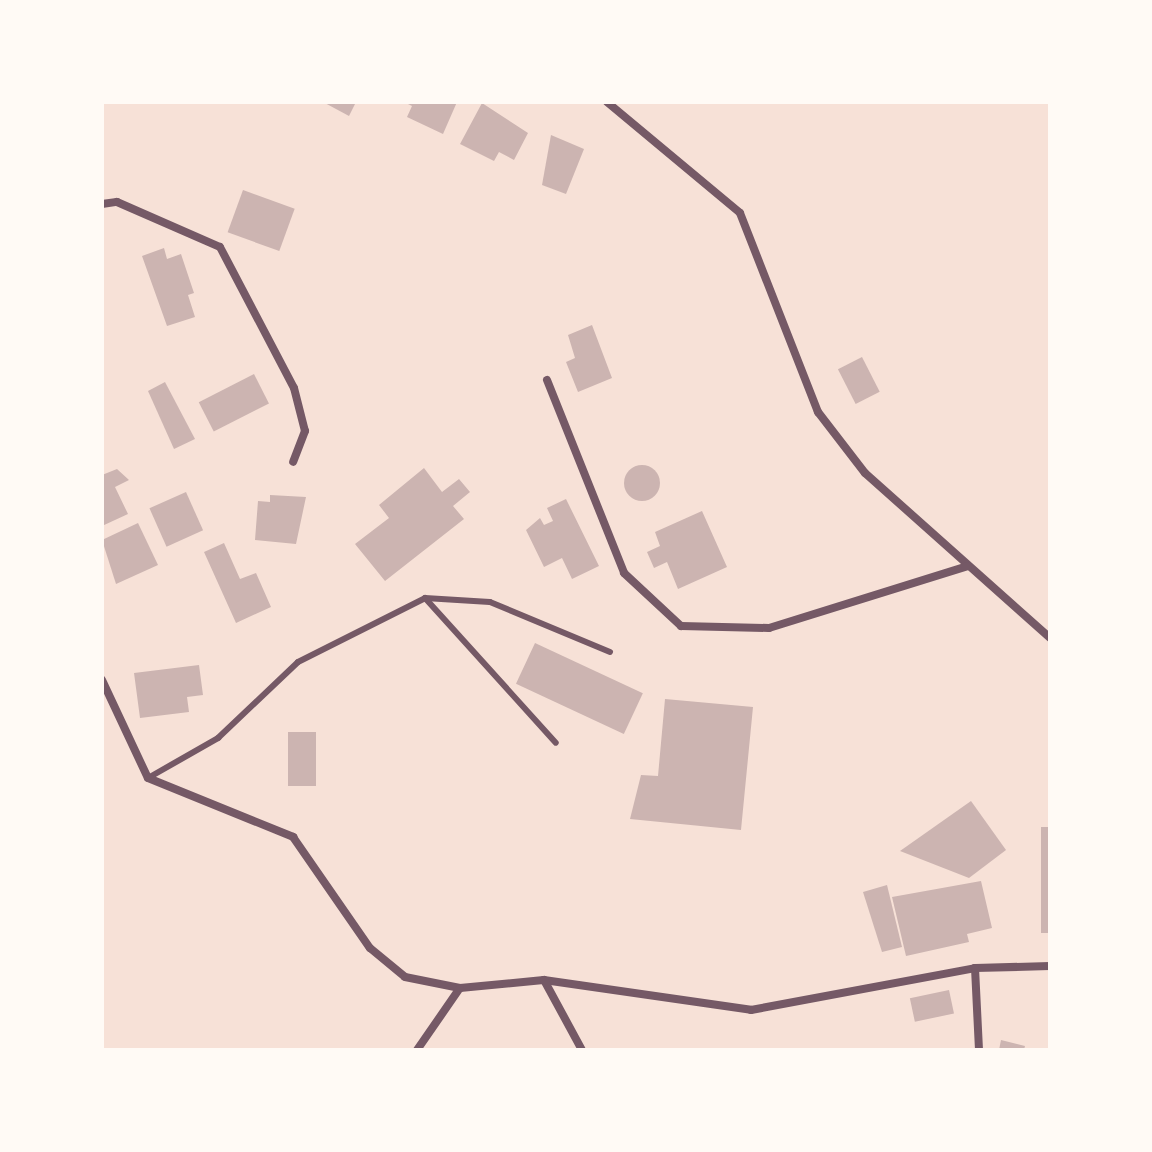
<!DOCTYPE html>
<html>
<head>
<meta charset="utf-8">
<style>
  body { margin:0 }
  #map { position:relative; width:1152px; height:1152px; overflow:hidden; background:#f7e1d7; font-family:Rubik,sans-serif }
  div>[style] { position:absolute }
  .building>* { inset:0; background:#ccb4b1; transform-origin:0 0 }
  .round { border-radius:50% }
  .service>* { height:6px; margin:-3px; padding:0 3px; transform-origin:3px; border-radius:3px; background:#755966 }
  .minor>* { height:8px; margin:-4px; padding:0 4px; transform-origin:4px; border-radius:4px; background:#755966 }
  span { translate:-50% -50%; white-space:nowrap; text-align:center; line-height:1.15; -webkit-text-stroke:8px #fffaf5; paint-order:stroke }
  .frame { position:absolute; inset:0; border:104px solid #fffaf5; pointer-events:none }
</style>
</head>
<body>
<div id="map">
  <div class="building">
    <div style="clip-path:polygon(323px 102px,356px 102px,349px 116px)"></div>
    <div style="clip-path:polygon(404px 102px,457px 102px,443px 134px,407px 117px,412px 106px)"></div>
    <div style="clip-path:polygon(482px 103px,528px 133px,514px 160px,499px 152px,494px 161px,460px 144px)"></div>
    <div style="clip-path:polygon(551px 135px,584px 149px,566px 194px,542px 185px)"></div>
    <div style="left:243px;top:190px;width:55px;height:45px;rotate:20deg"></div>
    <div style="clip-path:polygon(164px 248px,167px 259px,181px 254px,194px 293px,188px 295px,195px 317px,167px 326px,142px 256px)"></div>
    <div style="clip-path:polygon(592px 325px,612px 378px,578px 392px,566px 362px,575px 358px,568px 335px)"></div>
    <div style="left:862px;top:357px;width:39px;height:27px;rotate:63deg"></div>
    <div style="left:254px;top:374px;width:33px;height:62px;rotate:63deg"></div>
    <div style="clip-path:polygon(165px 382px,195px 439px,174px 449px,148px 391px)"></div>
    <div class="round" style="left:624px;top:465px;width:36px;height:36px"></div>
    <div style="clip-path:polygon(424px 468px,442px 492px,459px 479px,470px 492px,453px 506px,464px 519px,385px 581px,355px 544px,389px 518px,379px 505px)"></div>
    <div style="clip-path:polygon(117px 469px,129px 480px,115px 487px,128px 514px,102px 526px,102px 475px)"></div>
    <div style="left:186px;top:492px;width:42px;height:40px;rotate:66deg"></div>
    <div style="clip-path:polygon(270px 495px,306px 497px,296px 544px,255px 540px,258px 501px,270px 502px)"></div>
    <div style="clip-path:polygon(566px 499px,599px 566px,572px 579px,562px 558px,544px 567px,526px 530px,540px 518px,544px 525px,553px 521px,547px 508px)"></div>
    <div style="clip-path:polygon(702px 511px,727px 567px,678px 589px,667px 562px,654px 568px,647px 552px,660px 546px,655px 532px)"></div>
    <div style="clip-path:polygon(138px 523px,158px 565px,116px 584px,102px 540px)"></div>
    <div style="clip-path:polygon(224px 543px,240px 579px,256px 573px,271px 607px,236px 623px,204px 552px)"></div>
    <div style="left:535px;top:643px;width:119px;height:45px;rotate:25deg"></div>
    <div style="clip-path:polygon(199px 665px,203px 695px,187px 697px,189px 712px,140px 718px,134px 673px)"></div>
    <div style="clip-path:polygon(665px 699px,753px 707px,741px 830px,630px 819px,641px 775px,658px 776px)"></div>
    <div style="left:288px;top:732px;width:28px;height:54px"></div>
    <div style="clip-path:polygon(971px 801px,1006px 850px,969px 878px,900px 851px)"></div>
    <div style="left:1050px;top:827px;width:106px;height:9px;rotate:90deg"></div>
    <div style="clip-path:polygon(981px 881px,992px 928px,967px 934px,969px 942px,906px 956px,892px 897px)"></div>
    <div style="clip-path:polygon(887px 885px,902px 947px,882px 952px,863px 892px)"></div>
    <div style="left:949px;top:990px;width:24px;height:40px;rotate:78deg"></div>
    <div style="clip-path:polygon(1001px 1040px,1025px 1046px,1024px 1050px,999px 1050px)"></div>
  </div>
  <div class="service">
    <div style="left:425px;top:598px;width:195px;rotate:47.9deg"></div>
    <div style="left:148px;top:778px;width:81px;rotate:-29.7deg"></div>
    <div style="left:218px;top:738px;width:110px;rotate:-43.5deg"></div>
    <div style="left:298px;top:662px;width:142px;rotate:-26.7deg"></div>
    <div style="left:425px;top:598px;width:65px;rotate:3.5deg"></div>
    <div style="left:490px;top:602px;width:130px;rotate:22.6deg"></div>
  </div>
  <div class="minor">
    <div style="left:607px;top:102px;width:173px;rotate:39.8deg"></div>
    <div style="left:740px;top:213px;width:214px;rotate:68.6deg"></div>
    <div style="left:818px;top:412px;width:77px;rotate:52.4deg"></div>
    <div style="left:865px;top:473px;width:248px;rotate:41.7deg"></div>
    <div style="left:102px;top:204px;width:15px;rotate:-8deg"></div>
    <div style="left:117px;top:202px;width:112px;rotate:23.6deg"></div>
    <div style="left:220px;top:247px;width:159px;rotate:62.3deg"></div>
    <div style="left:294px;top:388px;width:44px;rotate:75.7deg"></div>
    <div style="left:305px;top:431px;width:33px;rotate:111deg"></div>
    <div style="left:547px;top:380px;width:208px;rotate:68.2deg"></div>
    <div style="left:624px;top:573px;width:78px;rotate:42.9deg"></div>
    <div style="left:681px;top:626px;width:88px;rotate:1.3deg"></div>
    <div style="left:769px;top:628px;width:208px;rotate:-17.3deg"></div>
    <div style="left:102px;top:680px;width:108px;rotate:64.9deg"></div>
    <div style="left:148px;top:778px;width:157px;rotate:22.1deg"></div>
    <div style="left:293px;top:837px;width:135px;rotate:55.3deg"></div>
    <div style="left:370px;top:948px;width:45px;rotate:39.6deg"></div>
    <div style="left:405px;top:977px;width:56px;rotate:11.3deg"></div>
    <div style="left:460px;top:988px;width:84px;rotate:-5.4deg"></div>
    <div style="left:544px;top:980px;width:209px;rotate:8.2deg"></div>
    <div style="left:751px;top:1010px;width:228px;rotate:-10.6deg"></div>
    <div style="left:975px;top:968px;width:75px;rotate:-1.5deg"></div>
    <div style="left:975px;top:968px;width:82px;rotate:87.2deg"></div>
    <div style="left:544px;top:980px;width:80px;rotate:61.5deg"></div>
    <div style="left:417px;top:1050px;width:75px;rotate:-55.3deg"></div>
  </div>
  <div class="frame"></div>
</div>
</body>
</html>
